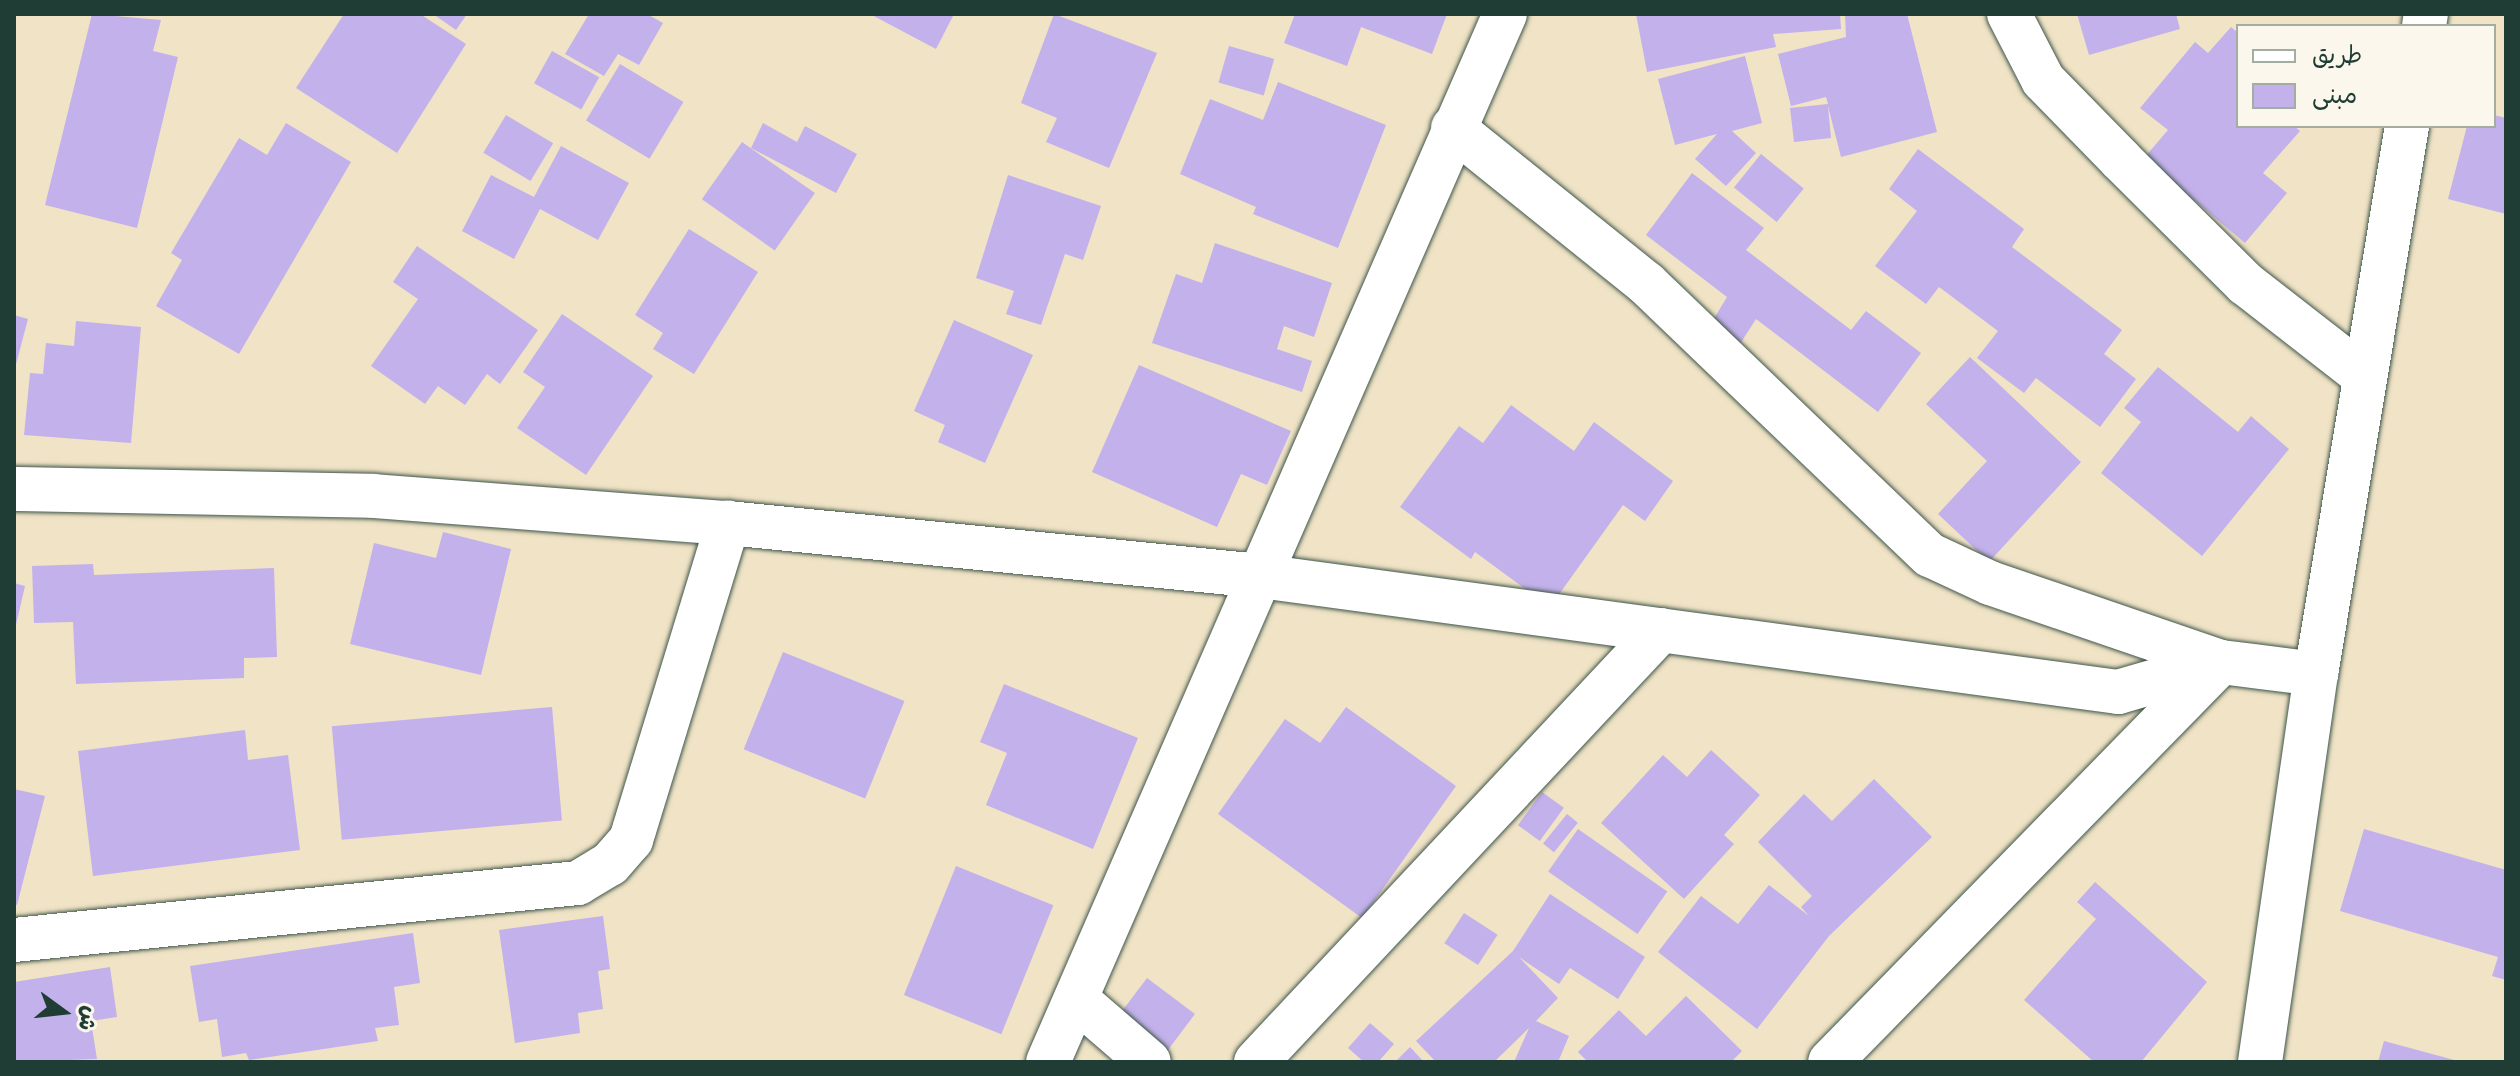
<!DOCTYPE html>
<html>
<head>
<meta charset="utf-8">
<style>
  body { margin:0 }
  #map { position:relative; width:2520px; height:1076px; overflow:hidden; background:#f0e3c6; font-family:"Architects Daughter","Playpen Sans Arabic",sans-serif }
  div>[style] { position:absolute }
  .building>* { inset:0; background:#c3b1eb; transform-origin:0 0 }
  .roads { filter:drop-shadow(0 0 2px #3e564a) drop-shadow(0 0 2px #3e564a) }
  .street>* { height:44px; margin:-22px; padding:0 22px; transform-origin:22px; border-radius:22px; background:#fff }
  span { translate:-50% -50%; white-space:nowrap; text-align:center; line-height:1.15; -webkit-text-stroke:7px #fbf7ec; paint-order:stroke }
  .frame { position:absolute; inset:0; border:16px solid #1f3d34; pointer-events:none }
  .legend { position:absolute; left:2236px; top:24px; width:260px; height:104px; box-sizing:border-box; background:#fbf7ec; border:2px solid #a3ada2; margin:0; padding:10px 14px; list-style:none; font-size:24px; color:#1f3d34 }
  .legend li { display:flex; align-items:center; gap:16px; height:40px }
  .legend b { width:40px; border:2px solid #a3ada2 }
  .north { position:absolute; left:24px; top:972px; width:80px; height:80px; -webkit-text-stroke:6px #fbf7ec; paint-order:stroke; rotate:105deg; font-size:22px; font-weight:700; line-height:32px; text-align:center; color:#1f3d34 }
  .north::after { content:''; display:block; margin:auto; width:28px; height:36px; background:#1f3d34; clip-path:polygon(50% 0,100% 100%,50% 72%,0 100%) }
</style>
</head>
<body>
<div id="map">
  <div class="building">
    <div style="clip-path:polygon(92px 14px,161px 20px,153px 51px,178px 57px,137px 228px,45px 205px)"></div>
    <div style="clip-path:polygon(344px 14px,420px 14px,466px 44px,397px 153px,296px 88px)"></div>
    <div style="clip-path:polygon(433px 14px,467px 14px,456px 30px)"></div>
    <div style="clip-path:polygon(589px 14px,647px 14px,663px 23px,639px 65px,618px 54px,604px 76px,565px 54px)"></div>
    <div style="clip-path:polygon(870px 14px,954px 14px,936px 49px)"></div>
    <div style="clip-path:polygon(1054px 14px,1157px 53px,1109px 168px,1046px 142px,1057px 118px,1021px 103px)"></div>
    <div style="clip-path:polygon(1295px 14px,1447px 14px,1432px 54px,1361px 27px,1347px 66px,1284px 43px)"></div>
    <div style="clip-path:polygon(1636px 14px,1840px 14px,1841px 29px,1773px 34px,1776px 47px,1647px 72px)"></div>
    <div style="clip-path:polygon(1845px 14px,1907px 14px,1937px 132px,1841px 157px,1828px 106px,1831px 138px,1794px 142px,1790px 108px,1828px 104px,1826px 97px,1791px 106px,1778px 54px,1846px 37px)"></div>
    <div style="clip-path:polygon(2077px 14px,2176px 14px,2180px 29px,2089px 55px)"></div>
    <div style="clip-path:polygon(2231px 27px,2238px 33px,2238px 126px,2294px 126px,2300px 131px,2263px 173px,2287px 193px,2245px 243px,2144px 158px,2168px 130px,2140px 108px,2195px 42px,2208px 53px)"></div>
    <div style="left:1229px;top:46px;width:47px;height:38px;rotate:16deg"></div>
    <div style="left:552px;top:51px;width:54px;height:37px;rotate:29deg"></div>
    <div style="clip-path:polygon(1745px 56px,1762px 123px,1732px 131px,1756px 153px,1726px 186px,1695px 159px,1717px 134px,1675px 145px,1658px 79px)"></div>
    <div style="left:620px;top:64px;width:74px;height:66px;rotate:31deg"></div>
    <div style="clip-path:polygon(1278px 82px,1386px 125px,1338px 248px,1253px 214px,1256px 207px,1180px 174px,1210px 99px,1263px 120px)"></div>
    <div style="left:506px;top:115px;width:55px;height:44px;rotate:31deg"></div>
    <div style="clip-path:polygon(2494px 115px,2506px 118px,2506px 214px,2448px 199px,2467px 126px,2494px 126px)"></div>
    <div style="clip-path:polygon(286px 123px,351px 162px,239px 354px,156px 306px,182px 260px,171px 253px,239px 138px,267px 155px)"></div>
    <div style="clip-path:polygon(763px 123px,797px 142px,805px 126px,857px 154px,836px 193px,751px 148px)"></div>
    <div style="left:742px;top:142px;width:89px;height:70px;rotate:35deg"></div>
    <div style="clip-path:polygon(561px 146px,629px 183px,598px 240px,540px 209px,514px 259px,462px 231px,491px 175px,534px 197px)"></div>
    <div style="clip-path:polygon(1918px 149px,2024px 229px,2012px 247px,2122px 330px,2104px 354px,2136px 379px,2100px 427px,2036px 378px,2024px 393px,1977px 358px,1998px 331px,1939px 287px,1926px 304px,1875px 266px,1917px 211px,1889px 189px)"></div>
    <div style="left:1761px;top:154px;width:55px;height:43px;rotate:39deg"></div>
    <div style="clip-path:polygon(1692px 173px,1764px 228px,1746px 250px,1851px 330px,1866px 311px,1921px 353px,1878px 412px,1756px 319px,1731px 358px,1701px 340px,1727px 297px,1646px 235px)"></div>
    <div style="clip-path:polygon(1008px 175px,1101px 206px,1083px 260px,1065px 254px,1041px 325px,1006px 314px,1014px 291px,976px 278px)"></div>
    <div style="clip-path:polygon(689px 229px,758px 272px,694px 374px,653px 349px,663px 333px,635px 315px)"></div>
    <div style="clip-path:polygon(1215px 243px,1332px 283px,1314px 337px,1284px 326px,1277px 349px,1312px 361px,1302px 392px,1152px 343px,1176px 274px,1202px 283px)"></div>
    <div style="clip-path:polygon(417px 246px,538px 330px,500px 384px,487px 374px,465px 405px,438px 386px,425px 404px,371px 366px,418px 299px,393px 282px)"></div>
    <div style="clip-path:polygon(562px 314px,653px 376px,586px 475px,517px 428px,545px 387px,523px 372px)"></div>
    <div style="clip-path:polygon(14px 315px,28px 319px,15px 368px,14px 368px)"></div>
    <div style="clip-path:polygon(954px 320px,1033px 355px,985px 463px,938px 442px,945px 425px,914px 411px)"></div>
    <div style="clip-path:polygon(76px 321px,141px 327px,131px 443px,24px 435px,30px 373px,43px 374px,46px 343px,74px 346px)"></div>
    <div style="clip-path:polygon(1970px 357px,2081px 462px,1989px 562px,1938px 514px,1987px 461px,1926px 404px)"></div>
    <div style="clip-path:polygon(1139px 365px,1291px 431px,1267px 485px,1241px 474px,1217px 527px,1092px 472px)"></div>
    <div style="clip-path:polygon(2158px 367px,2238px 432px,2251px 416px,2289px 449px,2202px 556px,2101px 473px,2141px 422px,2124px 408px)"></div>
    <div style="clip-path:polygon(1511px 405px,1574px 451px,1594px 422px,1673px 481px,1645px 521px,1623px 505px,1550px 607px,1475px 552px,1471px 559px,1400px 507px,1459px 426px,1483px 443px)"></div>
    <div style="clip-path:polygon(443px 532px,511px 549px,481px 675px,350px 644px,374px 543px,436px 558px)"></div>
    <div style="clip-path:polygon(93px 564px,94px 575px,274px 568px,277px 657px,244px 658px,244px 678px,76px 684px,73px 622px,34px 623px,32px 566px)"></div>
    <div style="clip-path:polygon(14px 583px,25px 586px,15px 629px,14px 629px)"></div>
    <div style="left:783px;top:652px;width:131px;height:105px;rotate:22deg"></div>
    <div style="clip-path:polygon(1004px 684px,1138px 738px,1093px 849px,986px 805px,1007px 753px,980px 742px)"></div>
    <div style="left:552px;top:707px;width:114px;height:221px;rotate:85deg"></div>
    <div style="clip-path:polygon(1346px 707px,1456px 786px,1362px 918px,1218px 814px,1285px 719px,1320px 743px)"></div>
    <div style="clip-path:polygon(245px 730px,248px 760px,288px 755px,300px 850px,93px 876px,78px 751px)"></div>
    <div style="clip-path:polygon(1711px 750px,1760px 795px,1724px 835px,1734px 844px,1684px 899px,1601px 823px,1663px 755px,1687px 777px)"></div>
    <div style="clip-path:polygon(1874px 779px,1932px 837px,1829px 936px,1757px 1029px,1658px 952px,1701px 896px,1738px 924px,1769px 885px,1809px 916px,1801px 907px,1812px 896px,1758px 842px,1804px 794px,1832px 821px)"></div>
    <div style="clip-path:polygon(14px 789px,45px 796px,17px 905px,14px 904px)"></div>
    <div style="left:1542px;top:792px;width:27px;height:41px;rotate:36deg"></div>
    <div style="left:1567px;top:814px;width:14px;height:38px;rotate:39deg"></div>
    <div style="left:1578px;top:829px;width:109px;height:52px;rotate:35deg"></div>
    <div style="clip-path:polygon(2364px 829px,2506px 870px,2506px 980px,2492px 976px,2498px 957px,2340px 911px)"></div>
    <div style="left:956px;top:866px;width:105px;height:139px;rotate:22deg"></div>
    <div style="clip-path:polygon(2095px 882px,2207px 982px,2141px 1062px,2094px 1062px,2024px 1000px,2096px 919px,2077px 902px)"></div>
    <div style="clip-path:polygon(1550px 894px,1645px 957px,1618px 999px,1570px 968px,1559px 984px,1519px 957px,1558px 998px,1536px 1021px,1569px 1036px,1558px 1062px,1514px 1062px,1529px 1028px,1494px 1062px,1436px 1062px,1416px 1041px,1513px 951px)"></div>
    <div style="left:1464px;top:913px;width:40px;height:36px;rotate:33deg"></div>
    <div style="clip-path:polygon(603px 916px,610px 969px,598px 971px,603px 1009px,578px 1013px,580px 1033px,515px 1043px,499px 930px)"></div>
    <div style="clip-path:polygon(413px 933px,420px 983px,394px 987px,399px 1025px,375px 1028px,378px 1041px,249px 1060px,246px 1053px,222px 1057px,217px 1019px,199px 1022px,190px 966px)"></div>
    <div style="clip-path:polygon(110px 967px,117px 1017px,91px 1021px,97px 1059px,14px 1062px,14px 982px)"></div>
    <div style="left:1147px;top:978px;width:60px;height:54px;rotate:37deg"></div>
    <div style="clip-path:polygon(1686px 996px,1742px 1051px,1731px 1062px,1588px 1062px,1578px 1052px,1619px 1010px,1646px 1036px)"></div>
    <div style="clip-path:polygon(1370px 1023px,1394px 1044px,1378px 1062px,1364px 1062px,1348px 1048px)"></div>
    <div style="clip-path:polygon(2384px 1041px,2458px 1061px,2458px 1062px,2378px 1062px)"></div>
    <div style="clip-path:polygon(1410px 1047px,1424px 1062px,1395px 1062px)"></div>
  </div>
  <div class="roads">
    <div class="street">
      <div style="left:2009px;top:14px;width:74px;rotate:62.7deg"></div>
      <div style="left:2043px;top:80px;width:112px;rotate:45.7deg"></div>
      <div style="left:2121px;top:160px;width:176px;rotate:44.8deg"></div>
      <div style="left:2246px;top:284px;width:150px;rotate:37.9deg"></div>
      <div style="left:2424px;top:26px;width:12px;rotate:-81deg"></div>
      <div style="left:1453px;top:128px;width:249px;rotate:38.8deg"></div>
      <div style="left:1647px;top:284px;width:392px;rotate:43.8deg"></div>
      <div style="left:1930px;top:555px;width:66px;rotate:25deg"></div>
      <div style="left:1990px;top:583px;width:244px;rotate:18.9deg"></div>
      <div style="left:2221px;top:662px;width:559px;rotate:134.35deg"></div>
      <div style="left:14px;top:489px;width:360px;rotate:1.1deg"></div>
      <div style="left:374px;top:496px;width:355px;rotate:4.4deg"></div>
      <div style="left:728px;top:523px;width:535px;rotate:5.69deg"></div>
      <div style="left:1260px;top:576px;width:866px;rotate:7.7deg"></div>
      <div style="left:2118px;top:692px;width:107px;rotate:-16.2deg"></div>
      <div style="left:2221px;top:662px;width:96px;rotate:7.2deg"></div>
      <div style="left:14px;top:940px;width:567px;rotate:-5.77deg"></div>
      <div style="left:578px;top:883px;width:37px;rotate:-31deg"></div>
      <div style="left:610px;top:864px;width:32px;rotate:-49deg"></div>
      <div style="left:631px;top:840px;width:332px;rotate:-73deg"></div>
      <div style="left:1076px;top:999px;width:96px;rotate:40.8deg"></div>
      <div style="left:1048px;top:1062px;width:1143px;rotate:-66.44deg"></div>
      <div style="left:1256px;top:1062px;width:592px;rotate:-46.85deg"></div>
      <div style="left:2260px;top:1062px;width:392px;rotate:-81.8deg"></div>
      <div style="left:2316px;top:674px;width:556px;rotate:-80.57deg"></div>
    </div>
  </div>
  <div class="frame"></div>
  <ul class="legend">
  <li><b style="height:10px;background:#fff"></b>طريق</li>
  <li><b style="height:22px;background:#c3b1eb"></b>مبنى</li>
  </ul>
  <div class="north">ش</div>
</div>
</body>
</html>
